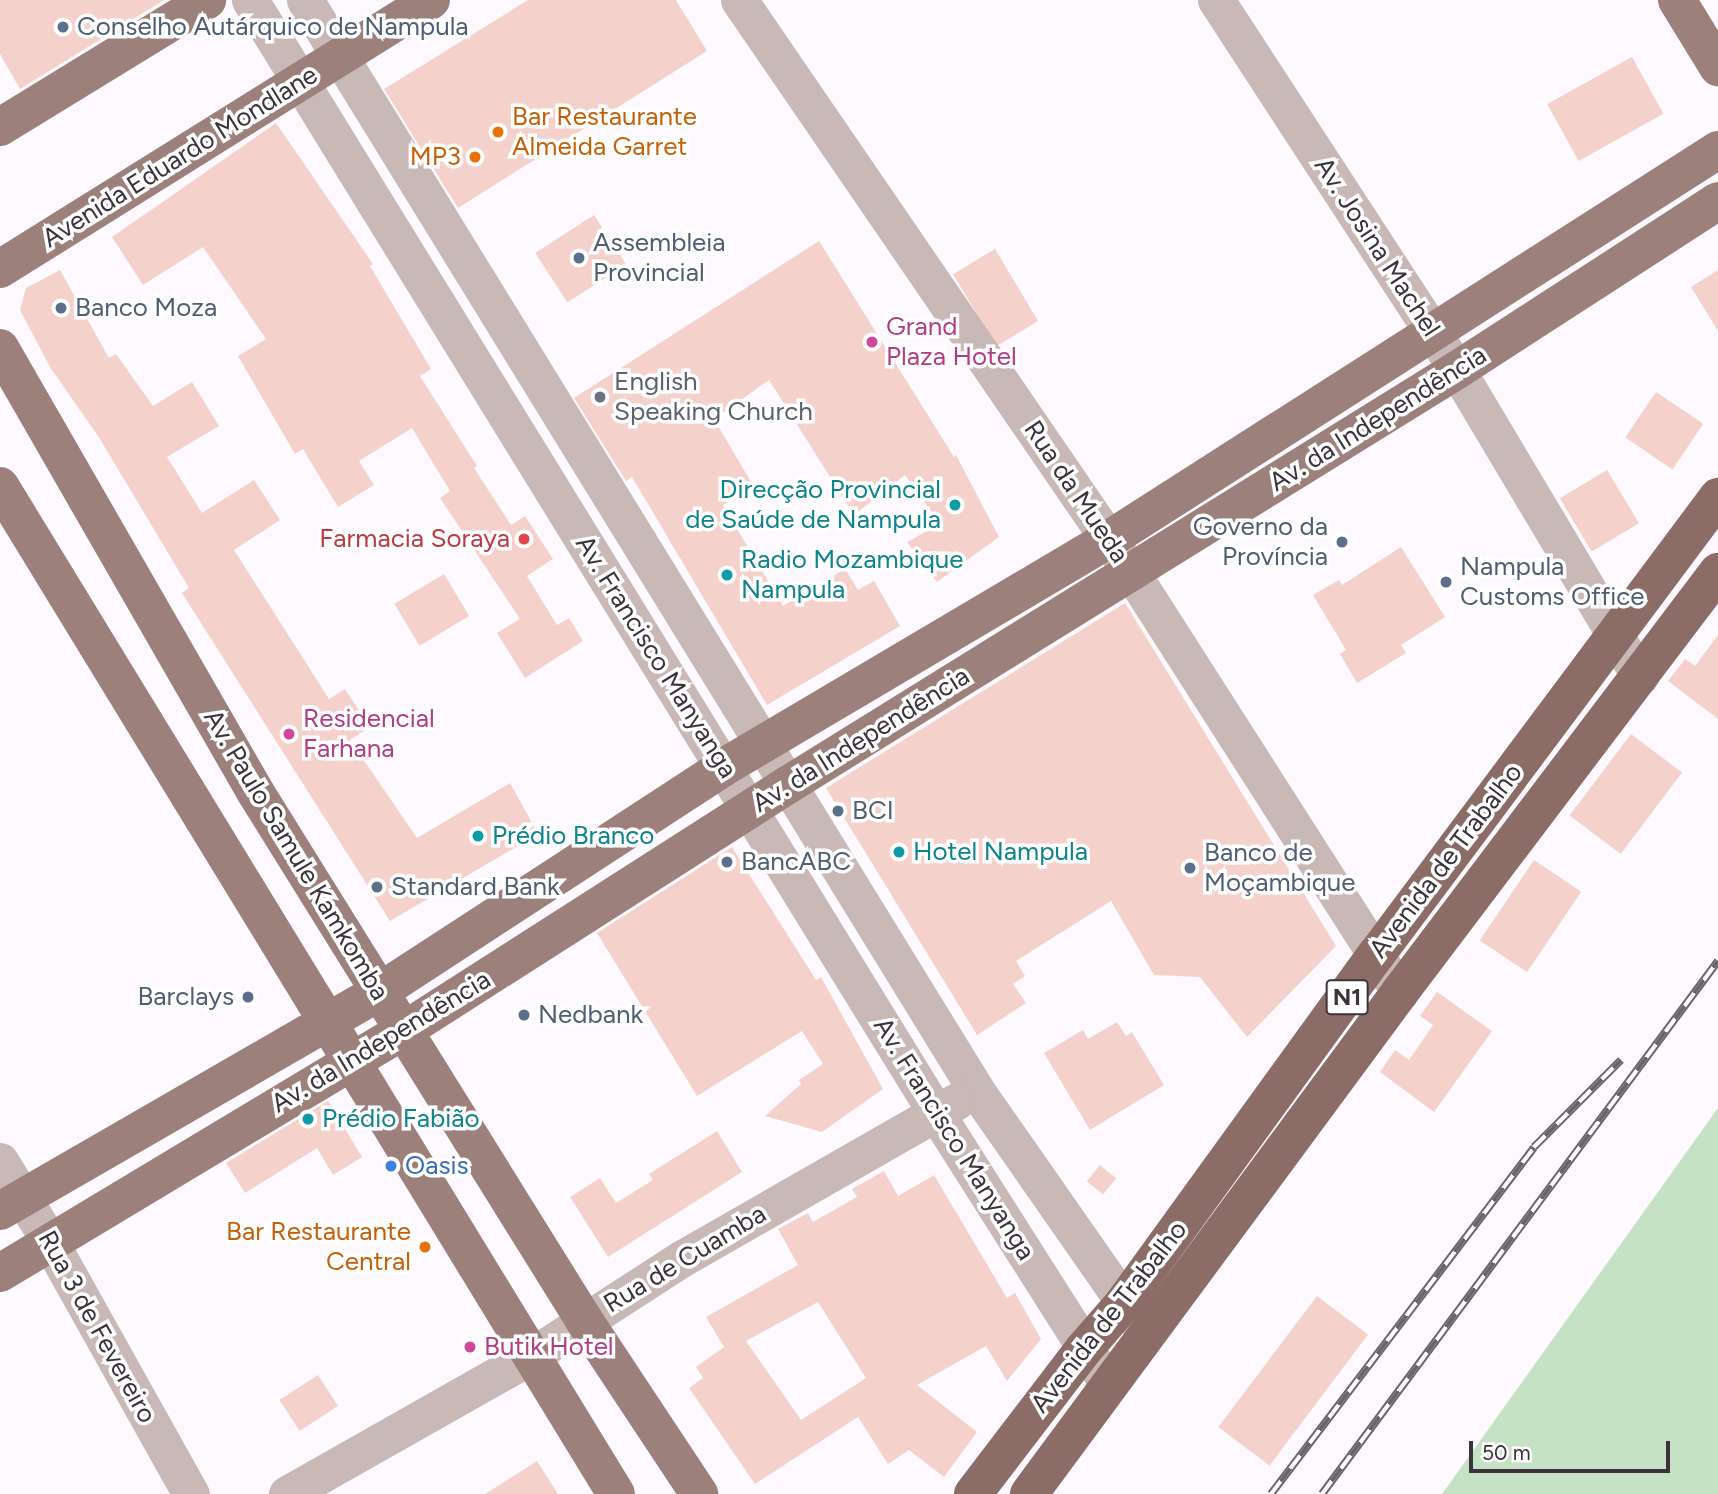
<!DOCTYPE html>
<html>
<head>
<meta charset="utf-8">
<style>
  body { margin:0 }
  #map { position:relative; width:1718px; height:1494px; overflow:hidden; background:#fef9fe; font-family:Figtree,sans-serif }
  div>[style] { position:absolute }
  .green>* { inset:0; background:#c5e2c5 }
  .building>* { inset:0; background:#f5d1cb; transform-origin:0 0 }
  .minor>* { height:37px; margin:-18.5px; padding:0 18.5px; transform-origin:18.5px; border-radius:18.5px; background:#c8b8b6 }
  .major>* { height:38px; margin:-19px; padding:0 19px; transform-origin:19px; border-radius:19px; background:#9c807c }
  .highway>* { height:38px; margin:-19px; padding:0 19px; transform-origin:19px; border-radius:19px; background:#8b6c67 }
  .rail>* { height:8px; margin-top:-4px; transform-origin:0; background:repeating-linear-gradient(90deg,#fff 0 16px,#6c646c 0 32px); box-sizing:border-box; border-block:2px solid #6c646c }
  .dots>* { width:19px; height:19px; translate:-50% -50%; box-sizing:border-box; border:4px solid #fff; border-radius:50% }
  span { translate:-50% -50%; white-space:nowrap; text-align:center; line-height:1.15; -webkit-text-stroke:7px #fff; paint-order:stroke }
  .shield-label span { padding:2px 5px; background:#fff; border:2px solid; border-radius:5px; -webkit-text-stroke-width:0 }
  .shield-label { font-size:24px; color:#3b323b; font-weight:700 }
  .service-label { font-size:26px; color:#4e5e75 }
  .left { translate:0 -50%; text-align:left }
  .right { translate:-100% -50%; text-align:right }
  .food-label { font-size:26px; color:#c56008 }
  .street-label { font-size:26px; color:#3b323b }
  .hotel-label { font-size:26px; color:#b23c85 }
  .worship-label { font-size:26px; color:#5b616d }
  .culture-label { font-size:26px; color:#0d838f }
  .health-label { font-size:26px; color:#be3a42 }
  .shop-label { font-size:26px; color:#366cbe }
  .scale { position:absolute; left:1469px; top:1441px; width:201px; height:32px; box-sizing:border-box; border:4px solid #3b323b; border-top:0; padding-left:9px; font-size:21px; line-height:24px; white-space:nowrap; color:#3b323b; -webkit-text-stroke:5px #fff; paint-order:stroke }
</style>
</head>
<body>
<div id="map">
  <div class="green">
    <div style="clip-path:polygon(1718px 1108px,1718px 1494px,1442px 1494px)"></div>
  </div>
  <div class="building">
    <div style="clip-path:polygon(0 0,164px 0,20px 89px,0 54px)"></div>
    <div style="clip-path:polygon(528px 0,676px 0,707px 51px,458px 208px,384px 89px)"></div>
    <div style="left:1632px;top:57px;width:65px;height:97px;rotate:61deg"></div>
    <div style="clip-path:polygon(276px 123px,373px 264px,370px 266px,431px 369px,420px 376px,477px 466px,474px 468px,511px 525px,525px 516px,553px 559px,527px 576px,557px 625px,569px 618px,583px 641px,525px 678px,497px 633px,520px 619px,440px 498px,450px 491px,412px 428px,359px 461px,374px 485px,338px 507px,303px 449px,295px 454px,238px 356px,266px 339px,203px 247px,143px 285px,112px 237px)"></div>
    <div style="left:594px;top:215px;width:59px;height:70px;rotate:57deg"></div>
    <div style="clip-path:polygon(819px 241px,954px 457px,956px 455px,999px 537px,937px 582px,907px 542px,940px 524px,905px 475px,854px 515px,769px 380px,714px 419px,754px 487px,723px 505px,783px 606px,845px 569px,858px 590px,874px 581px,900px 626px,767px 705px,632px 477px,626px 481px,574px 398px)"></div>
    <div style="left:995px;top:249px;width:84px;height:49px;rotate:59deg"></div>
    <div style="clip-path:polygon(60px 270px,109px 358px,116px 354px,153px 406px,192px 382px,219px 426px,167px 457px,202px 513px,254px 480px,280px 520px,234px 550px,329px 699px,345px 689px,370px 727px,350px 740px,417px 838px,510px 783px,538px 834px,390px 921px,182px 593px,189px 588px,100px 439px,50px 367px,20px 310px,26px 288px)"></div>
    <div style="clip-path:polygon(1718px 270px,1718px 331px,1691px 287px)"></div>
    <div style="left:1656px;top:392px;width:57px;height:55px;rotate:34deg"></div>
    <div style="left:1607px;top:470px;width:62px;height:55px;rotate:59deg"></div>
    <div style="clip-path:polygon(1401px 547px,1445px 617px,1401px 645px,1406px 653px,1357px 683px,1340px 654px,1346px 650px,1313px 595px,1339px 580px,1342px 585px)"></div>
    <div style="left:444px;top:574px;width:49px;height:58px;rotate:59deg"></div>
    <div style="clip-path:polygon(1125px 603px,1336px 946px,1247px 1037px,1200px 977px,1154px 975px,1111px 901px,1016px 961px,1025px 976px,1013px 984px,1026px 1003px,977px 1035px,826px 788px)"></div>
    <div style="clip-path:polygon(1718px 635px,1718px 719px,1668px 681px,1685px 659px,1695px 666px)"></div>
    <div style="left:1631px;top:734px;width:64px;height:102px;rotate:37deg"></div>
    <div style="clip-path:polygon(732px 847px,816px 980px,821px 977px,883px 1089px,822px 1132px,765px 1116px,801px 1084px,799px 1080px,823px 1064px,802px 1031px,697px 1096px,597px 933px)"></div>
    <div style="left:1534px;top:860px;width:57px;height:97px;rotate:34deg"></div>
    <div style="clip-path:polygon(1437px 992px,1492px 1031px,1434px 1112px,1380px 1072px,1395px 1050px,1409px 1060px,1433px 1025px,1420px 1016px)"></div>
    <div style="clip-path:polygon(1117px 1022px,1126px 1036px,1132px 1032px,1164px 1085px,1090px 1130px,1044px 1053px,1083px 1030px,1088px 1039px)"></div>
    <div style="clip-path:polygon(328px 1101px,362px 1157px,333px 1175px,317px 1148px,245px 1193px,226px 1163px)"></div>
    <div style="clip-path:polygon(717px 1131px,742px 1172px,608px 1257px,570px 1197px,600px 1178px,616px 1203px,653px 1180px,649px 1174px)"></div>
    <div style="left:1100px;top:1165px;width:21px;height:21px;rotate:39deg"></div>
    <div style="clip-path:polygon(evenodd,884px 1171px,898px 1196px,934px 1175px,1007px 1298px,1015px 1293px,1041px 1339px,1007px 1381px,986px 1346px,917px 1385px,977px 1432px,944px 1477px,909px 1450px,888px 1464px,858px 1417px,755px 1484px,689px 1388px,703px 1378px,696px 1367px,724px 1347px,706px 1317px,798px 1265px,778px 1229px,808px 1213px,813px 1222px,857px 1197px,852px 1189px,884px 1171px,818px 1302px,866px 1378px,801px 1420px,746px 1341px,818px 1302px)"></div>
    <div style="left:1317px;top:1296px;width:64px;height:164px;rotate:37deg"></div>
    <div style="left:318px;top:1375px;width:37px;height:46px;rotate:57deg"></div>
    <div style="clip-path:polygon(537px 1461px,558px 1494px,485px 1494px)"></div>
  </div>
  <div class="minor">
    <div style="left:250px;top:0;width:1307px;rotate:58.35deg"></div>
    <div style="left:936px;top:1113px;width:321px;rotate:57.6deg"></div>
    <div style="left:305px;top:0;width:1280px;rotate:58.38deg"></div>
    <div style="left:976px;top:1090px;width:290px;rotate:55.1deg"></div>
    <div style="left:739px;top:0;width:693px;rotate:55.58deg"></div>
    <div style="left:1131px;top:572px;width:499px;rotate:57.4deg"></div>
    <div style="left:1216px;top:0;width:442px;rotate:56.9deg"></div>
    <div style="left:1457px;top:370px;width:357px;rotate:59.2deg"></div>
    <div style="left:0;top:1161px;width:95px;rotate:58.3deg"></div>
    <div style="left:50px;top:1242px;width:289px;rotate:60.8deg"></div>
    <div style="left:287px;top:1494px;width:280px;rotate:-29.5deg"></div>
    <div style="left:531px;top:1356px;width:179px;rotate:-32.9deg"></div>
    <div style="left:681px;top:1259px;width:318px;rotate:-29.8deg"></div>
  </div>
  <div class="major">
    <div style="left:1677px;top:0;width:79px;rotate:58.5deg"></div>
    <div style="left:0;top:127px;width:243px;rotate:-31.5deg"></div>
    <div style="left:0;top:269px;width:508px;rotate:-31.97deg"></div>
    <div style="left:0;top:348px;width:513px;rotate:60.09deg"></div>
    <div style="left:256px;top:793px;width:621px;rotate:58.1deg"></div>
    <div style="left:584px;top:1320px;width:209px;rotate:56.5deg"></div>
    <div style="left:0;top:486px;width:1181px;rotate:58.57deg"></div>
    <div style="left:0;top:1211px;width:438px;rotate:-30deg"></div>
    <div style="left:379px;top:992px;width:412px;rotate:-33.1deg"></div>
    <div style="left:724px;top:767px;width:446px;rotate:-30.6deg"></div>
    <div style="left:1108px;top:540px;width:724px;rotate:-32.59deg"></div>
    <div style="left:0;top:1273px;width:470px;rotate:-31deg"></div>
    <div style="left:403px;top:1031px;width:455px;rotate:-32.6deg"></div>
    <div style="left:786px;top:786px;width:789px;rotate:-31.8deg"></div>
    <div style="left:1457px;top:370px;width:311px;rotate:-32.9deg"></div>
  </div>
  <div class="highway">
    <div style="left:973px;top:1494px;width:183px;rotate:-52.6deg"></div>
    <div style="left:1084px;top:1349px;width:60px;rotate:-49.1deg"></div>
    <div style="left:1123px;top:1304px;width:431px;rotate:-54.1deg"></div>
    <div style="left:1376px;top:955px;width:572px;rotate:-53.25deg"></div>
    <div style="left:1029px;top:1494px;width:624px;rotate:-53.53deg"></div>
    <div style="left:1400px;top:992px;width:527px;rotate:-52.87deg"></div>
  </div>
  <div class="rail">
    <div style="left:1271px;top:1494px;width:435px;rotate:-52.8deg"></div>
    <div style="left:1534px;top:1147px;width:123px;rotate:-45deg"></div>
    <div style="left:1322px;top:1494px;width:664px;rotate:-53.39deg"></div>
  </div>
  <div class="dots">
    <div style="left:63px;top:27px;background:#5c6f8a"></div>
    <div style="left:498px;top:132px;background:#e8710a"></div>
    <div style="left:475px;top:157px;background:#e8710a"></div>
    <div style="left:579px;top:258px;background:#5c6f8a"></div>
    <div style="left:61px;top:308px;background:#5c6f8a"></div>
    <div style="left:872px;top:342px;background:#d1479c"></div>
    <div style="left:600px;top:397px;background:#6b7280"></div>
    <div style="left:955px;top:505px;background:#0f9aa8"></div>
    <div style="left:524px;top:539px;background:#e0444e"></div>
    <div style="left:1342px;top:542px;background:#5c6f8a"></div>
    <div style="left:727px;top:575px;background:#0f9aa8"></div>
    <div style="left:1446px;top:582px;background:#5c6f8a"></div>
    <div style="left:289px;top:734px;background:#d1479c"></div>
    <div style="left:838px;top:811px;background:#5c6f8a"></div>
    <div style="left:478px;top:836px;background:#0f9aa8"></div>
    <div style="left:899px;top:852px;background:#0f9aa8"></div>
    <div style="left:727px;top:862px;background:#5c6f8a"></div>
    <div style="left:1190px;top:868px;background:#5c6f8a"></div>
    <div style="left:377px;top:887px;background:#5c6f8a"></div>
    <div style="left:248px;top:997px;background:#5c6f8a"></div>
    <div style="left:524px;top:1015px;background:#5c6f8a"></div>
    <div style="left:308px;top:1119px;background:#0f9aa8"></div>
    <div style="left:391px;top:1166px;background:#3f7fe0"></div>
    <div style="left:425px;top:1247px;background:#e8710a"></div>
    <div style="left:470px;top:1347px;background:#d1479c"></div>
  </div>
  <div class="shield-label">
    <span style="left:1347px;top:997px">N1</span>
  </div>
  <div class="service-label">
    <span class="left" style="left:77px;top:27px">Conselho Autárquico de Nampula</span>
    <span class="left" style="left:593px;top:258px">Assembleia<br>Provincial</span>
    <span class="left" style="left:75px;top:308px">Banco Moza</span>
    <span class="right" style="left:1328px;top:542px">Governo da<br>Província</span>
    <span class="left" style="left:1460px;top:582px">Nampula<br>Customs Office</span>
    <span class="left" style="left:852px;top:811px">BCI</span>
    <span class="left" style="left:1204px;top:868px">Banco de<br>Moçambique</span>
    <span class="left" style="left:741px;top:862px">BancABC</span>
    <span class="left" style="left:391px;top:887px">Standard Bank</span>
    <span class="right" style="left:234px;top:997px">Barclays</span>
    <span class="left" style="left:538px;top:1015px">Nedbank</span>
  </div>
  <div class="food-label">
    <span class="left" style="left:512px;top:132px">Bar Restaurante<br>Almeida Garret</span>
    <span class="right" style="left:461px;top:157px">MP3</span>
    <span class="right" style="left:411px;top:1247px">Bar Restaurante<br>Central</span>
  </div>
  <div class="street-label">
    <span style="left:180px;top:157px;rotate:-32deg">Avenida Eduardo Mondlane</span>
    <span style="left:1377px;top:247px;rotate:57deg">Av. Josina Machel</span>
    <span style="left:1378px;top:419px;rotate:-32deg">Av. da Independência</span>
    <span style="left:1076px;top:492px;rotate:56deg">Rua da Mueda</span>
    <span style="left:656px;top:657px;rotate:58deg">Av. Francisco Manyanga</span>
    <span style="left:861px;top:740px;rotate:-32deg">Av. da Independência</span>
    <span style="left:296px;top:855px;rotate:59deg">Av. Paulo Samule Kamkomba</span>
    <span style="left:1446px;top:861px;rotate:-53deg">Avenida de Trabalho</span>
    <span style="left:381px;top:1042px;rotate:-31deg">Av. da Independência</span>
    <span style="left:954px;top:1139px;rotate:58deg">Av. Francisco Manyanga</span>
    <span style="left:685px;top:1259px;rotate:-31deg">Rua de Cuamba</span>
    <span style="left:1109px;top:1317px;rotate:-52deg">Avenida de Trabalho</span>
    <span style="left:97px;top:1327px;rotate:61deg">Rua 3 de Fevereiro</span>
  </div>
  <div class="hotel-label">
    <span class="left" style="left:886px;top:342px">Grand<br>Plaza Hotel</span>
    <span class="left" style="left:303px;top:734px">Residencial<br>Farhana</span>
    <span class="left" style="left:484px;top:1347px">Butik Hotel</span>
  </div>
  <div class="worship-label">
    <span class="left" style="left:614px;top:397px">English<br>Speaking Church</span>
  </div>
  <div class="culture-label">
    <span class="right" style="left:941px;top:505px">Direcção Provincial<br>de Saúde de Nampula</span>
    <span class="left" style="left:741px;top:575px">Radio Mozambique<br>Nampula</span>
    <span class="left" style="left:492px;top:836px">Prédio Branco</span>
    <span class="left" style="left:913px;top:852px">Hotel Nampula</span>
    <span class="left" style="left:322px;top:1119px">Prédio Fabião</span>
  </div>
  <div class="health-label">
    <span class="right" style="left:510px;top:539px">Farmacia Soraya</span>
  </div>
  <div class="shop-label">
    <span class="left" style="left:405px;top:1166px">Oasis</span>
  </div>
  <div class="scale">50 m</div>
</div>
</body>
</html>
